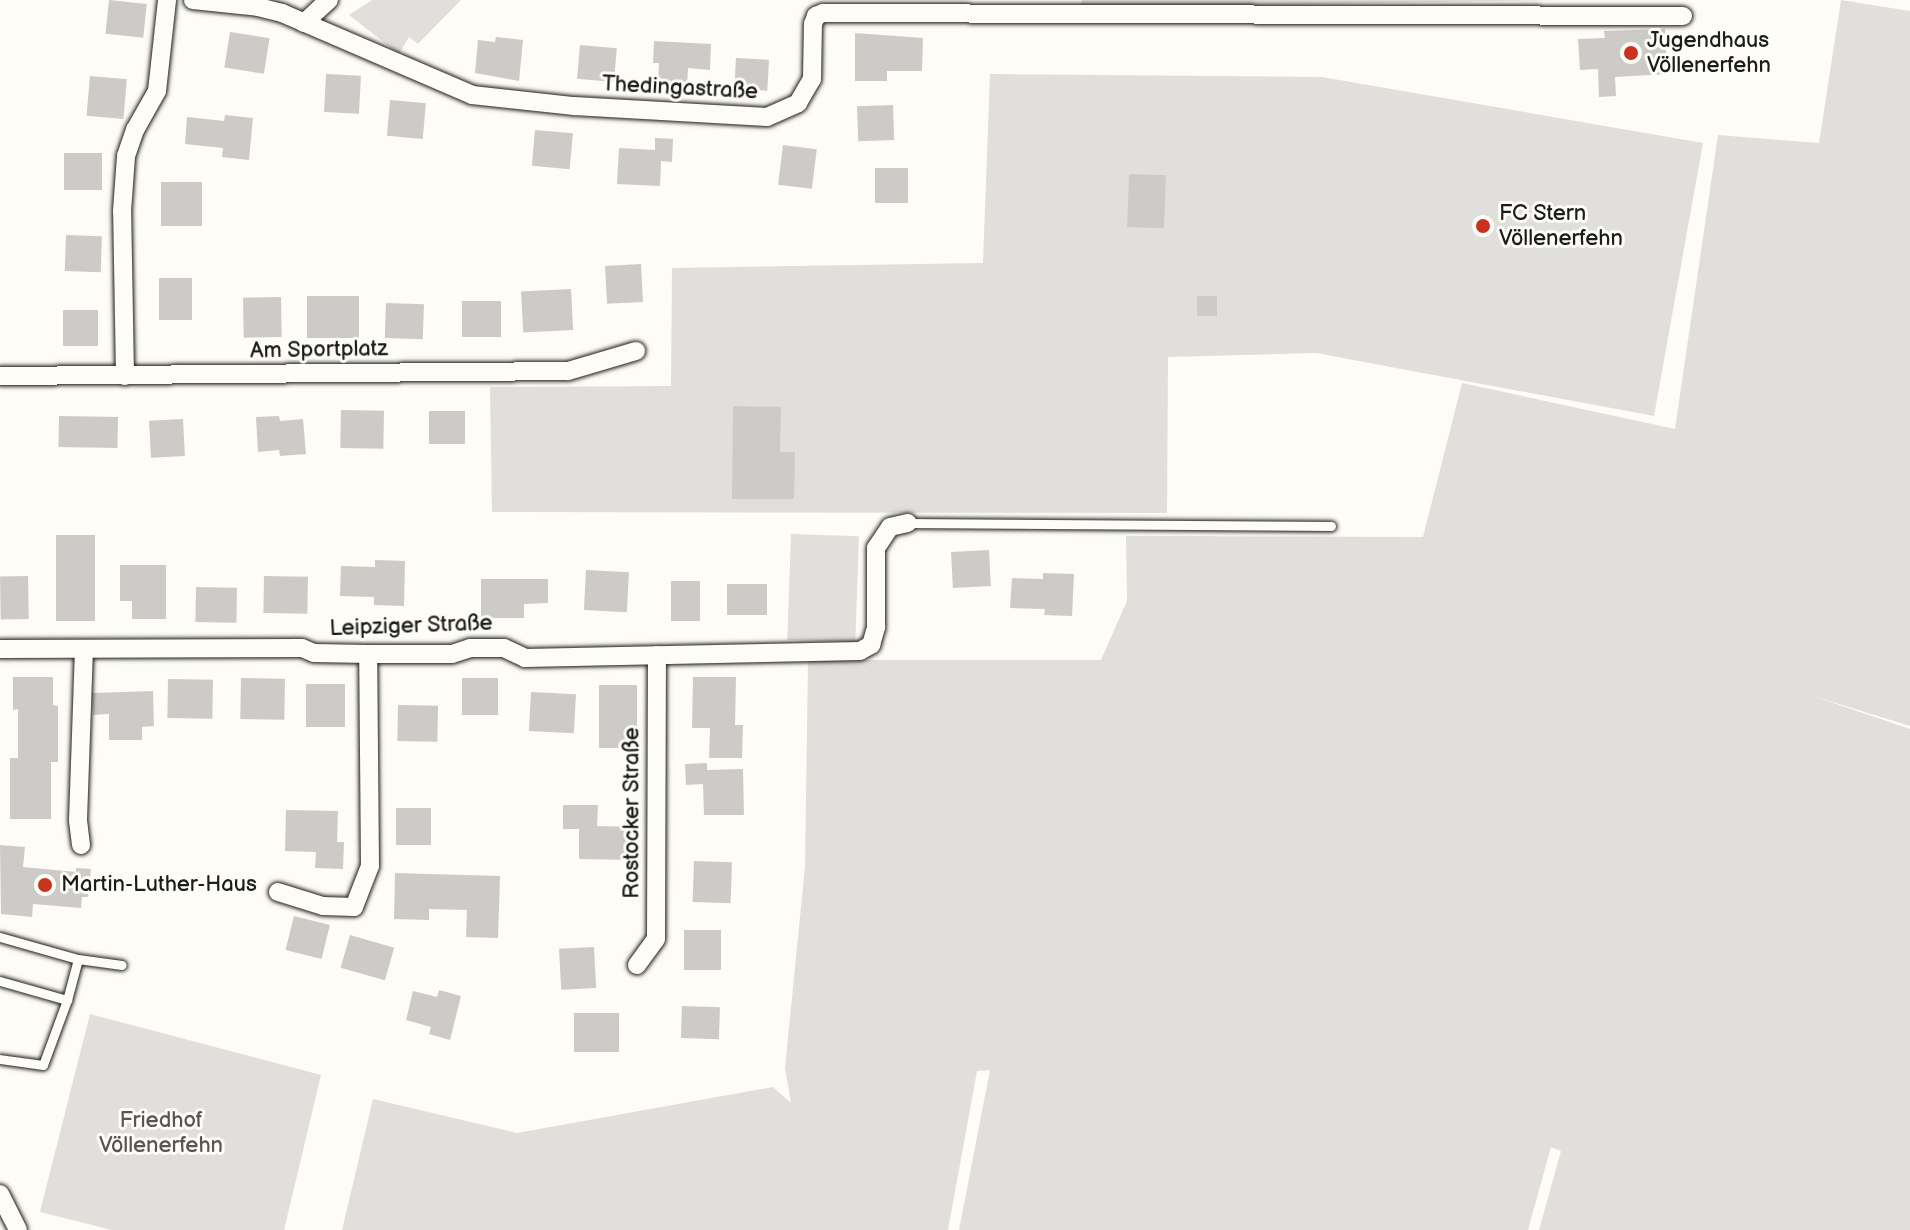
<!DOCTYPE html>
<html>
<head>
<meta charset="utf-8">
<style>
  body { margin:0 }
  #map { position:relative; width:1910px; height:1230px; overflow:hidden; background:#fdfcf7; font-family:"Balsamiq Sans",sans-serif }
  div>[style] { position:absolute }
  .green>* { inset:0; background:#e0dfdb; transform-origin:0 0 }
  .building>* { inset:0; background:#cccbc8; transform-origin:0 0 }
  .roads { filter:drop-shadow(0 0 2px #1c1c1c) drop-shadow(0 0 2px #1c1c1c) }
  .lane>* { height:9px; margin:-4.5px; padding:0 4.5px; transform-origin:4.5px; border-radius:4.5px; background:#fdfcf7 }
  .street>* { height:18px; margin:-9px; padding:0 9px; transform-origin:9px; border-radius:9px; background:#fdfcf7 }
  .dots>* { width:22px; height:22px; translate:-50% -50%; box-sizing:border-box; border:4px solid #fdfcf7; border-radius:50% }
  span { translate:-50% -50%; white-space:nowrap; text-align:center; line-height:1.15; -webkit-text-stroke:6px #fdfcf7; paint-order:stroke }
  .poi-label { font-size:22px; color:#1c1c1c }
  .left { translate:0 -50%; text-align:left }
  .street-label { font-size:22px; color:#1c1c1c }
  .park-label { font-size:22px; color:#575655 }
</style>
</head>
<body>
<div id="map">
  <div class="green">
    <div style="clip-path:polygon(372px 0,461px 0,418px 44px,409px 37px,399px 54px,349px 15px)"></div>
    <div style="clip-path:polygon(1082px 0,1559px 0,1080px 8px)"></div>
    <div style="clip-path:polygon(1841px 0,1910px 11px,1910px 726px,1810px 695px,1910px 729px,1910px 1230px,1539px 1230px,1561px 1151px,1551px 1147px,1528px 1230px,959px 1230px,990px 1070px,977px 1071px,948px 1230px,342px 1230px,373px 1099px,517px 1133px,773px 1087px,791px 1103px,785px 1068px,805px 867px,808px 660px,1101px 660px,1127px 601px,1126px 536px,1423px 537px,1462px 383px,1675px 429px,1718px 135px,1819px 143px)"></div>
    <div style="clip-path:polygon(990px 74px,1322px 77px,1703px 143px,1654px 416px,1316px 353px,1168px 357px,1167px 513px,492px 512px,490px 387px,671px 386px,672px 268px,983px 263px)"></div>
    <div style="left:791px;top:534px;width:68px;height:106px;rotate:2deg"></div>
    <div style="clip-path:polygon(90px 1014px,321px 1075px,284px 1230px,112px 1230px,40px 1212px)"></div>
  </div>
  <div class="building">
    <div style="left:109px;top:0;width:38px;height:34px;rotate:6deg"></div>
    <div style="clip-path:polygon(1665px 29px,1667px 74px,1615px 77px,1616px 96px,1599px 97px,1598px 69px,1580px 70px,1578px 39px,1605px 38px,1604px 31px)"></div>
    <div style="left:230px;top:32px;width:40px;height:36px;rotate:9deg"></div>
    <div style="clip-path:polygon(855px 33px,923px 38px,922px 71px,887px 71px,887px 81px,855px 81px)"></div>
    <div style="clip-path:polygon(496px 37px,523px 40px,519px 81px,475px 73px,478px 40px,495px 42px)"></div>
    <div style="clip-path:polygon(654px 41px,711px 44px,710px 70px,688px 68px,687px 85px,658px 83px,659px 63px,653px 63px)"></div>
    <div style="left:580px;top:45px;width:37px;height:34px;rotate:5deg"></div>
    <div style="left:736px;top:58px;width:33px;height:31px;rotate:3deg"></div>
    <div style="left:326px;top:74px;width:35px;height:38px;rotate:3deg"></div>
    <div style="left:90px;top:76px;width:37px;height:40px;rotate:5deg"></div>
    <div style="left:390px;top:100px;width:36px;height:36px;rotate:5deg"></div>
    <div style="left:893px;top:105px;width:35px;height:36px;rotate:88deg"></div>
    <div style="clip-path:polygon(225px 115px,253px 118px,249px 160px,222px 157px,223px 148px,185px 144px,187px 117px,224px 121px)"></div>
    <div style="left:535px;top:130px;width:38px;height:36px;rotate:5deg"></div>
    <div style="clip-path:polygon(655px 138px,673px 139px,672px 162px,661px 161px,660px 186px,617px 184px,619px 148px,655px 150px)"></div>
    <div style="left:783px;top:145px;width:34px;height:40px;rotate:7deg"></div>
    <div style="left:64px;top:153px;width:38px;height:37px"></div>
    <div style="left:875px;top:168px;width:33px;height:35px"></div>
    <div style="left:1129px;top:174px;width:37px;height:53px;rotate:2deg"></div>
    <div style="left:161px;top:182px;width:41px;height:44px"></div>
    <div style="left:66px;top:235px;width:36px;height:36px;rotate:2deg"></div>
    <div style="left:641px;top:264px;width:38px;height:36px;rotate:87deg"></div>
    <div style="left:159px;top:278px;width:33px;height:42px"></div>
    <div style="left:571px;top:289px;width:41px;height:50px;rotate:87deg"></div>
    <div style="left:307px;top:296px;width:52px;height:42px"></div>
    <div style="left:1217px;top:296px;width:20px;height:20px;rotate:90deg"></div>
    <div style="left:281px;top:297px;width:40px;height:38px;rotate:89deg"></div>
    <div style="left:462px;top:301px;width:39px;height:36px"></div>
    <div style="left:386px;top:303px;width:38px;height:35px;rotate:2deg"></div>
    <div style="left:63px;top:310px;width:35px;height:36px"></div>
    <div style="clip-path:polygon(733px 406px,781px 407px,780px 452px,795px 452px,794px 499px,732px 499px)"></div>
    <div style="left:341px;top:410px;width:43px;height:38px;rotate:1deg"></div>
    <div style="left:429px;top:411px;width:36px;height:33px"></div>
    <div style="left:59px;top:416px;width:59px;height:31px;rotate:1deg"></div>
    <div style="clip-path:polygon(279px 416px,280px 421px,303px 419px,306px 454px,280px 456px,279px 450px,258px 452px,256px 417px)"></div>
    <div style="left:183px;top:419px;width:37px;height:34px;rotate:87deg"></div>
    <div style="left:56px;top:535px;width:39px;height:86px"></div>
    <div style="left:989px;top:550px;width:36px;height:38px;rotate:87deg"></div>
    <div style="clip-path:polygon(375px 560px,405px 561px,404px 606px,374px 605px,374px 597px,340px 596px,341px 566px,375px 567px)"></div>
    <div style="clip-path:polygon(120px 565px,166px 565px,166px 619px,132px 619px,132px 601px,120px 601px)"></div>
    <div style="left:586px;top:570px;width:43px;height:40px;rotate:3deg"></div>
    <div style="clip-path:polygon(1043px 573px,1074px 574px,1072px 616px,1044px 615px,1045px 609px,1010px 608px,1012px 578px,1043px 579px)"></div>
    <div style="left:28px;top:576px;width:43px;height:28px;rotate:89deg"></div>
    <div style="left:264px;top:576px;width:44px;height:37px;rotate:1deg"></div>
    <div style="clip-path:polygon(481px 579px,548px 579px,548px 603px,524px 604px,524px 618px,481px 618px)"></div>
    <div style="left:671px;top:581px;width:29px;height:40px"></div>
    <div style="left:727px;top:584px;width:40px;height:31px"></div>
    <div style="left:196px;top:587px;width:41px;height:35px;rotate:1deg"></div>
    <div style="clip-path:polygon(13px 677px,53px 677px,53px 705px,58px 706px,58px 762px,51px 762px,51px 819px,10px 819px,10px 758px,18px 758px,18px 709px,13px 710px)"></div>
    <div style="clip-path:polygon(693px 677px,736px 677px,735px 725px,743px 725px,742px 758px,709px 758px,710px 728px,692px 728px)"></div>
    <div style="left:241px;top:678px;width:44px;height:41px;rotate:1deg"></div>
    <div style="left:462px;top:678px;width:36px;height:37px"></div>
    <div style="left:168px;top:679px;width:45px;height:39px;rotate:1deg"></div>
    <div style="left:306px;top:684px;width:39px;height:43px"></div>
    <div style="left:599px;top:685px;width:38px;height:63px"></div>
    <div style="clip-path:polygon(153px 691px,154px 726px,142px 727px,142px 740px,109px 740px,109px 714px,93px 715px,92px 693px)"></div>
    <div style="left:531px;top:692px;width:45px;height:39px;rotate:3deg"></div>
    <div style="left:398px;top:705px;width:40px;height:36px;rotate:1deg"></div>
    <div style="clip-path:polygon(707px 763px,707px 770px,743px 769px,744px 815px,704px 815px,703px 784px,686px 785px,685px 764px)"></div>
    <div style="clip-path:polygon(563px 805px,598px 805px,597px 826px,637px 827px,636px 860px,579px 859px,579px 829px,563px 829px)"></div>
    <div style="left:396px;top:808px;width:35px;height:37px"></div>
    <div style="clip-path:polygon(286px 810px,338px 811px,337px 842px,344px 842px,343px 869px,315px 868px,316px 852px,285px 851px)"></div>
    <div style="clip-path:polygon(0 845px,25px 847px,23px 867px,76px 872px,76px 868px,91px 869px,88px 897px,82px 897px,81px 908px,33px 904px,32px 917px,1px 914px)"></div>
    <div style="left:694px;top:861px;width:38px;height:41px;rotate:2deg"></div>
    <div style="clip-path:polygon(395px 873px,500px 876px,498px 938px,466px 937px,467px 910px,429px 909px,429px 920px,394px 919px)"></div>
    <div style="left:294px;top:916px;width:37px;height:35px;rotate:14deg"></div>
    <div style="left:684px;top:930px;width:37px;height:40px"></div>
    <div style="left:350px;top:935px;width:46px;height:34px;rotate:16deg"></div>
    <div style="left:594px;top:947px;width:41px;height:35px;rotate:87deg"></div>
    <div style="clip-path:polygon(439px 990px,461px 996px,450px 1040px,429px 1034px,431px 1027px,406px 1020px,413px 991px,437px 997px)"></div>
    <div style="left:682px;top:1006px;width:38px;height:32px;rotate:2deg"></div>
    <div style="left:619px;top:1013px;width:39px;height:45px;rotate:90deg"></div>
  </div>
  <div class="roads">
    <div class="lane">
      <div style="left:908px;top:523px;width:423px;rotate:0.4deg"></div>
      <div style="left:0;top:937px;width:81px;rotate:15.8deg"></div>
      <div style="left:78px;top:959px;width:42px;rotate:105deg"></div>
      <div style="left:78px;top:959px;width:44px;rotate:7.8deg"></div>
      <div style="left:0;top:981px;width:70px;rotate:15.8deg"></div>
      <div style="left:67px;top:1000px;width:69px;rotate:110.3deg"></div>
      <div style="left:43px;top:1065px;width:43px;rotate:-172.1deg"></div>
    </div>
    <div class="street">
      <div style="left:193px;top:0;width:65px;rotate:6.1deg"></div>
      <div style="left:258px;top:7px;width:25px;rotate:14deg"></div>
      <div style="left:282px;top:13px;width:207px;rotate:23.3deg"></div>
      <div style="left:472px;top:95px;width:103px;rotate:6.2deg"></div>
      <div style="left:574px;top:106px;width:193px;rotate:3.3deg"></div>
      <div style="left:767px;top:117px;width:34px;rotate:-24deg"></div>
      <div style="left:798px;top:103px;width:28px;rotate:-60deg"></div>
      <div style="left:812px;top:79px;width:55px;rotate:-89deg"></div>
      <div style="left:813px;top:24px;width:9px;rotate:-69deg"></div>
      <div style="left:816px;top:16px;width:8px;rotate:-23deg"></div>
      <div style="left:823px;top:13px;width:860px;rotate:0.2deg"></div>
      <div style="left:304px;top:23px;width:34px;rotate:-43deg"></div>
      <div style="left:0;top:376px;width:568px;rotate:-0.5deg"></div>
      <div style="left:568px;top:371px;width:71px;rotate:-16.4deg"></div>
      <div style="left:125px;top:376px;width:165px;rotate:-91deg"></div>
      <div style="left:122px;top:211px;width:55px;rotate:-85.8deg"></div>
      <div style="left:126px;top:156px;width:28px;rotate:-71deg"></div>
      <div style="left:135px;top:130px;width:45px;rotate:-60.6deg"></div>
      <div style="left:157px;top:91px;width:92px;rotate:-83.7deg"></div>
      <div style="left:0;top:649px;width:302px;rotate:-0.2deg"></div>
      <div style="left:302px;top:648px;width:13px;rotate:23deg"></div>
      <div style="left:314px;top:653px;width:54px;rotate:1.1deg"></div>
      <div style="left:368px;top:654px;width:84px"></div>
      <div style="left:452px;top:654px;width:19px;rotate:-18deg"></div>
      <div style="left:470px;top:648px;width:34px"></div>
      <div style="left:504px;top:648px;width:23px;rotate:25deg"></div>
      <div style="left:525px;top:658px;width:335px;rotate:-1.2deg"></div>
      <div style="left:860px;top:651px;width:13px;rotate:-29deg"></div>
      <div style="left:871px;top:645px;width:19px;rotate:-74deg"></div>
      <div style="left:876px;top:627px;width:79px;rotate:-90deg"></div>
      <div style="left:876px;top:548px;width:25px;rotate:-56deg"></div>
      <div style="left:890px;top:527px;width:18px;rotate:-13deg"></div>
      <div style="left:81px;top:845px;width:25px;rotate:-97deg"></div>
      <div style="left:78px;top:820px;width:171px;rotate:-88deg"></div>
      <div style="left:278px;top:892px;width:47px;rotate:17.3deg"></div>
      <div style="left:323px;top:906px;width:31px;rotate:2deg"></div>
      <div style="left:354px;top:907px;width:44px;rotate:-68.7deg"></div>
      <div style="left:370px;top:866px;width:212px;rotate:-90.5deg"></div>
      <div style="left:637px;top:965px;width:32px;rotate:-54deg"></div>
      <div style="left:656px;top:939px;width:284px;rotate:-89.8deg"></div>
      <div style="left:0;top:1194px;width:40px;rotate:63.4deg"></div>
    </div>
  </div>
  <div class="dots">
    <div style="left:1631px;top:53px;background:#c8321e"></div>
    <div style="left:1483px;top:226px;background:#c8321e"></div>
    <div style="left:45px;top:885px;background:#c8321e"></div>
  </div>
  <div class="poi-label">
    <span class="left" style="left:1647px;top:53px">Jugendhaus<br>Völlenerfehn</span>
    <span class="left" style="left:1499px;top:226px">FC Stern<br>Völlenerfehn</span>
    <span class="left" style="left:61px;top:885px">Martin-Luther-Haus</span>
  </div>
  <div class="street-label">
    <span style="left:680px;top:88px;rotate:3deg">Thedingastraße</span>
    <span style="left:319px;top:350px;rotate:-1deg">Am Sportplatz</span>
    <span style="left:411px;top:626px;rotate:-2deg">Leipziger Straße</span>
    <span style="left:632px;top:813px;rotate:-90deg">Rostocker Straße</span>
  </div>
  <div class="park-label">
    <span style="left:161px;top:1133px">Friedhof<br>Völlenerfehn</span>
  </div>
</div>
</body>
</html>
